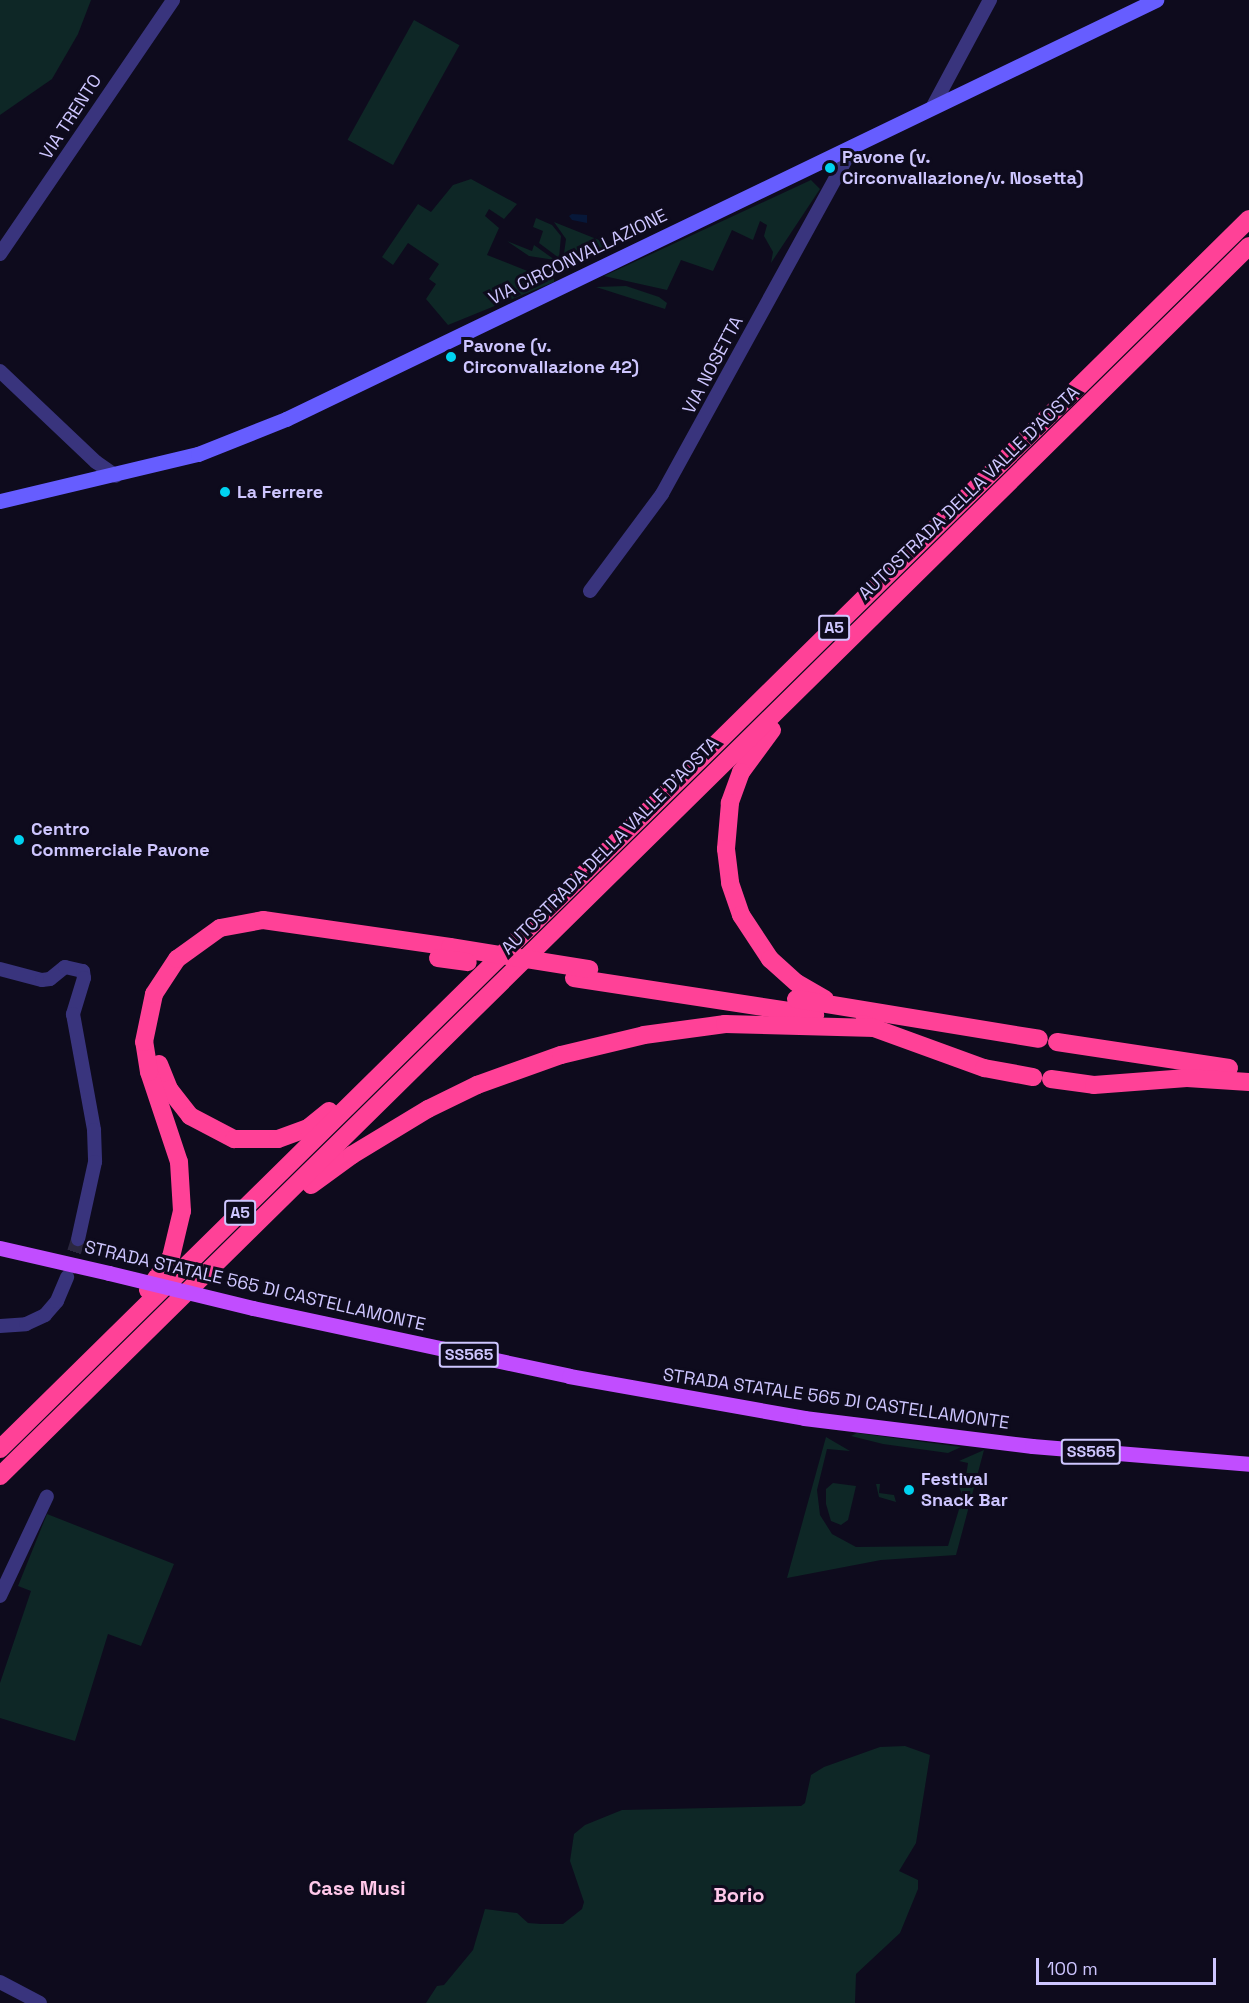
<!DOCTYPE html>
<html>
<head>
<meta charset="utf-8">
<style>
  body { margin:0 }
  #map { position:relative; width:1249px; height:2003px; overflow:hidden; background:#0e0b1d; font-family:"Space Grotesk",sans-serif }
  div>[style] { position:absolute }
  .green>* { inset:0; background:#0e2726; transform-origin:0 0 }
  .water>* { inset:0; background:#071839 }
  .street-tunnel>* { height:14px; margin-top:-7px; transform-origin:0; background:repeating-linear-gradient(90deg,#2b273f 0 14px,transparent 0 21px) }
  .street>* { height:14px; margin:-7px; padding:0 7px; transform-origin:7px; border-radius:7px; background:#39347d }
  .secondary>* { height:15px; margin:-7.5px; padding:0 7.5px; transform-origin:7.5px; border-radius:7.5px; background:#665dff }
  .primary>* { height:15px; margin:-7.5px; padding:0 7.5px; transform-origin:7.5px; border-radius:7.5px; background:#c14dff }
  .highway>* { height:18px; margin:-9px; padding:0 9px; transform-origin:9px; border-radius:9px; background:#ff4197 }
  .primary-bridge>* { height:15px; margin:-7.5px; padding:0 7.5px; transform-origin:7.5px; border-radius:7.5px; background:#c14dff }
  .highway-bridge>* { height:18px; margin:-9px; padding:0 9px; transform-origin:9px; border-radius:9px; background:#ff4197 }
  .dots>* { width:16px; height:16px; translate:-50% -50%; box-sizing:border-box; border:3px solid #0e0b1d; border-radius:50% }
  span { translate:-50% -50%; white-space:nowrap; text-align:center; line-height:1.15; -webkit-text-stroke:6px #0e0b1d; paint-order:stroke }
  .shield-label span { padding:2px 4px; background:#0e0b1d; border:2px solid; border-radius:4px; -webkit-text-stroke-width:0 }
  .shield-label { font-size:16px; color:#cec6ff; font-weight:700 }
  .street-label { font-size:18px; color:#cec6ff }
  .poi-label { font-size:18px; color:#cec6ff; font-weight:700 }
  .left { translate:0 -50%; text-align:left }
  .neighbourhood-label { font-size:20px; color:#ffc8ea; font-weight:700 }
  .scale { position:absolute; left:1036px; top:1958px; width:180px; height:27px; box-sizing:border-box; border:3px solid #cec6ff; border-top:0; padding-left:8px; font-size:18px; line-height:21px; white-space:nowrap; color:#cec6ff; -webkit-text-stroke:4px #0e0b1d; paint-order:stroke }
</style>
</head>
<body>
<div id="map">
  <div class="green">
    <div style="clip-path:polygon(0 0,91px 0,78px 34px,52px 79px,0 115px)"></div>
    <div style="left:414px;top:20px;width:52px;height:137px;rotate:29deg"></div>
    <div style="clip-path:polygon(471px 179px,517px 204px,504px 219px,489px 209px,485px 216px,499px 228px,487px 255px,535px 274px,550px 273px,554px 275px,554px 282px,448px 325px,426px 299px,436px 284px,429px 279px,439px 264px,408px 243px,393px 265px,382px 257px,418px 204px,431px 212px,453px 185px)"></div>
    <div style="clip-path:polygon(811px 180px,820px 189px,771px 263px,773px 252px,764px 236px,767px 225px,760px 221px,753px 240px,732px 230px,713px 271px,681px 260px,667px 290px,604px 276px)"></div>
    <div style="clip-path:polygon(536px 218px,552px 225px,561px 236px,559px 258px,539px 243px,543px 231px,533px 227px)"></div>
    <div style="clip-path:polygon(554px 222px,609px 244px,567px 263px,563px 261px,566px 239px)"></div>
    <div style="clip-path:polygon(507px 241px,532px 251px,534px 245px,555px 260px,529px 256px)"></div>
    <div style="clip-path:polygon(626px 286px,659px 297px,667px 303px,665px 309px,596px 287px)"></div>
    <div style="clip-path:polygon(857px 1433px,961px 1447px,948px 1453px,883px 1444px,851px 1436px)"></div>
    <div style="clip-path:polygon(826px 1437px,850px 1451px,827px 1449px,817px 1490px,820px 1515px,832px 1534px,856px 1547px,948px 1546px,963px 1496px,958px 1485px,965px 1483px,968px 1463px,959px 1461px,984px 1450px,956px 1555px,881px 1560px,787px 1578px)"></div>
    <div style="clip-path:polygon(833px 1483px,856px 1486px,848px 1520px,841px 1525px,831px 1521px,826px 1504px,826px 1489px)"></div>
    <div style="clip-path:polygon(876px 1484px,880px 1484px,879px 1493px,894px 1495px,896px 1502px,879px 1497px)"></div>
    <div style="clip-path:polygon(47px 1514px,174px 1564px,141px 1646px,108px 1634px,75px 1741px,0 1718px,0 1683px,31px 1591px,18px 1586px)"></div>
    <div style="clip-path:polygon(905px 1746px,930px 1755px,916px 1843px,899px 1871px,918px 1880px,918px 1889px,900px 1933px,856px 1974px,855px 2003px,426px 2003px,437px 1986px,444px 1985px,473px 1950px,485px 1909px,517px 1913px,528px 1923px,541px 1924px,563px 1924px,582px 1909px,584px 1902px,570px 1861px,574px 1834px,585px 1825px,622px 1810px,801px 1806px,805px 1803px,811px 1775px,824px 1767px,880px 1747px)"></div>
  </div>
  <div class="water">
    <div style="clip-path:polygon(572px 214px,587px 215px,587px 223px,572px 220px,569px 216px)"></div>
  </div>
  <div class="street-tunnel">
    <div style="left:68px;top:1272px;width:34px;rotate:-73deg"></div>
  </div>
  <div class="street">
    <div style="left:932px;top:108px;width:123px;rotate:-61.8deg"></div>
    <div style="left:0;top:254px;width:307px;rotate:-55.7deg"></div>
    <div style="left:0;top:371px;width:132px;rotate:43.5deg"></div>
    <div style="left:96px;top:462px;width:24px;rotate:35deg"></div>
    <div style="left:590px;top:591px;width:121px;rotate:-53.4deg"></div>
    <div style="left:662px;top:494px;width:397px;rotate:-61.2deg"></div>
    <div style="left:0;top:969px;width:43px;rotate:14.7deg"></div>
    <div style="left:42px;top:980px;width:8px;rotate:-7deg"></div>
    <div style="left:50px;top:979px;width:19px;rotate:-39deg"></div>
    <div style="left:65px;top:967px;width:18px;rotate:13deg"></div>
    <div style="left:83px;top:971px;width:7px;rotate:82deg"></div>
    <div style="left:84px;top:978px;width:38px;rotate:107deg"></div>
    <div style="left:73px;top:1014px;width:118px;rotate:79.7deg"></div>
    <div style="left:94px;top:1130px;width:32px;rotate:88deg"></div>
    <div style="left:95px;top:1162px;width:79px;rotate:102.4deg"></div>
    <div style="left:0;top:1326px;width:26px;rotate:-4deg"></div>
    <div style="left:26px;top:1324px;width:21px;rotate:-25deg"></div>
    <div style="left:45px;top:1315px;width:18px;rotate:-49deg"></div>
    <div style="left:57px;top:1301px;width:26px;rotate:-67deg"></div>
    <div style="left:0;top:1596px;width:110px;rotate:-64.8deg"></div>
    <div style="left:0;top:1982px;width:45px;rotate:27.7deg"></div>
  </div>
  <div class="secondary">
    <div style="left:0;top:501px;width:204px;rotate:-13.4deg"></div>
    <div style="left:198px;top:454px;width:95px;rotate:-21.7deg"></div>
    <div style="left:286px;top:419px;width:966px;rotate:-25.72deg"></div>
  </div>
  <div class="primary">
    <div style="left:0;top:1248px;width:112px;rotate:12.9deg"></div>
    <div style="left:253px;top:1308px;width:323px;rotate:12.1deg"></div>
    <div style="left:569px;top:1376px;width:239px;rotate:10.1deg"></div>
    <div style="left:804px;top:1418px;width:230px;rotate:7deg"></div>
    <div style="left:1032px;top:1446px;width:218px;rotate:4.7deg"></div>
  </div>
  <div class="highway">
    <div style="left:772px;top:730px;width:52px;rotate:126.4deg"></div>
    <div style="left:741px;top:772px;width:33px;rotate:110deg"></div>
    <div style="left:730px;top:803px;width:46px;rotate:95deg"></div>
    <div style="left:726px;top:849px;width:34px;rotate:83deg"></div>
    <div style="left:730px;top:883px;width:34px;rotate:71deg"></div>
    <div style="left:741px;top:915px;width:53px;rotate:56.6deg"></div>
    <div style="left:770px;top:959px;width:36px;rotate:42deg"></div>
    <div style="left:797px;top:983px;width:32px;rotate:30deg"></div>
    <div style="left:574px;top:978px;width:244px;rotate:8.7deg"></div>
    <div style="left:796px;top:999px;width:246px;rotate:9.3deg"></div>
    <div style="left:863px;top:1024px;width:129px;rotate:20deg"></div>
    <div style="left:984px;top:1068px;width:50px;rotate:10.4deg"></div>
    <div style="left:1057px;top:1042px;width:174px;rotate:8.6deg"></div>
    <div style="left:159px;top:1064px;width:27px;rotate:68deg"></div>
    <div style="left:169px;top:1089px;width:34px;rotate:52deg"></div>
    <div style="left:190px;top:1116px;width:50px;rotate:27.6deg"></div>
    <div style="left:234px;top:1139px;width:44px"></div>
    <div style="left:278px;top:1139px;width:32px;rotate:-20deg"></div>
    <div style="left:308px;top:1128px;width:27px;rotate:-39deg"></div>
    <div style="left:1051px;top:1079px;width:43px;rotate:7.9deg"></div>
    <div style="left:1094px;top:1085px;width:93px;rotate:-4.3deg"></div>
    <div style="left:1187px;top:1078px;width:62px;rotate:3.7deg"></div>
    <div style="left:311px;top:1185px;width:51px;rotate:-36.2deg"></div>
    <div style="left:352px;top:1155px;width:89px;rotate:-31.2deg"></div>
    <div style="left:428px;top:1109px;width:55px;rotate:-26.1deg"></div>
    <div style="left:477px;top:1085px;width:89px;rotate:-19.7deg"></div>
    <div style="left:561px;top:1055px;width:85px;rotate:-13.5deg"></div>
    <div style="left:644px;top:1035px;width:82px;rotate:-7.7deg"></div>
    <div style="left:725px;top:1024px;width:150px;rotate:1.5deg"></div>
    <div style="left:148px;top:1290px;width:40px;rotate:-55.1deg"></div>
    <div style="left:171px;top:1257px;width:47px;rotate:-76.6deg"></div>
    <div style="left:182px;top:1211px;width:49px;rotate:-93.5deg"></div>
    <div style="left:179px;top:1162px;width:95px;rotate:-108.4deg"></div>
    <div style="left:149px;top:1072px;width:30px;rotate:-99deg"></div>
    <div style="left:144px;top:1042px;width:49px;rotate:-78.2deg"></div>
    <div style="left:154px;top:994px;width:42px;rotate:-56.7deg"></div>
    <div style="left:177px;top:959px;width:53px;rotate:-35.8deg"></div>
    <div style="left:220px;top:928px;width:44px;rotate:-10.5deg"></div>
    <div style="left:263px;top:920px;width:189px;rotate:8.2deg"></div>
    <div style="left:0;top:1449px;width:1753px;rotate:-44.56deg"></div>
    <div style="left:0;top:1476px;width:1753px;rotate:-44.56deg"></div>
  </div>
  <div class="primary-bridge">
    <div style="left:109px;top:1273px;width:148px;rotate:13.7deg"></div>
  </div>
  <div class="highway-bridge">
    <div style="left:450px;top:947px;width:141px;rotate:9deg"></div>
    <div style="left:438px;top:958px;width:30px;rotate:8deg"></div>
  </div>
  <div class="dots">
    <div style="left:830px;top:168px;background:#00d3f1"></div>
    <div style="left:451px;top:357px;background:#00d3f1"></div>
    <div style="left:225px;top:492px;background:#00d3f1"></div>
    <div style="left:19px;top:840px;background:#00d3f1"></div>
    <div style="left:909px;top:1490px;background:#00d3f1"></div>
  </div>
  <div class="shield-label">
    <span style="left:834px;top:628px">A5</span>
    <span style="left:240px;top:1213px">A5</span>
    <span style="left:469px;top:1355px">SS565</span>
    <span style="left:1091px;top:1452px">SS565</span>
  </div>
  <div class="street-label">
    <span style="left:71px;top:117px;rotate:-57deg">VIA TRENTO</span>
    <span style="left:578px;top:257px;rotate:-26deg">VIA CIRCONVALLAZIONE</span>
    <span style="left:713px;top:365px;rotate:-62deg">VIA NOSETTA</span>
    <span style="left:969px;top:493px;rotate:-44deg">AUTOSTRADA DELLA VALLE D'AOSTA</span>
    <span style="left:610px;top:846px;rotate:-45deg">AUTOSTRADA DELLA VALLE D'AOSTA</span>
    <span style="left:255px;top:1286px;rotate:13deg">STRADA STATALE 565 DI CASTELLAMONTE</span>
    <span style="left:836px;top:1399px;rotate:8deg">STRADA STATALE 565 DI CASTELLAMONTE</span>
  </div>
  <div class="poi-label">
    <span class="left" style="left:842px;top:168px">Pavone (v.<br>Circonvallazione/v. Nosetta)</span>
    <span class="left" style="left:463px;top:357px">Pavone (v.<br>Circonvallazione 42)</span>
    <span class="left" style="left:237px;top:492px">La Ferrere</span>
    <span class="left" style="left:31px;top:840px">Centro<br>Commerciale Pavone</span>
    <span class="left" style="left:921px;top:1490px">Festival<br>Snack Bar</span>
  </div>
  <div class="neighbourhood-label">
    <span style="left:357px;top:1888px">Case Musi</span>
    <span style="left:739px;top:1895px">Borio</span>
  </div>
  <div class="scale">100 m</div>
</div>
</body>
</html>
